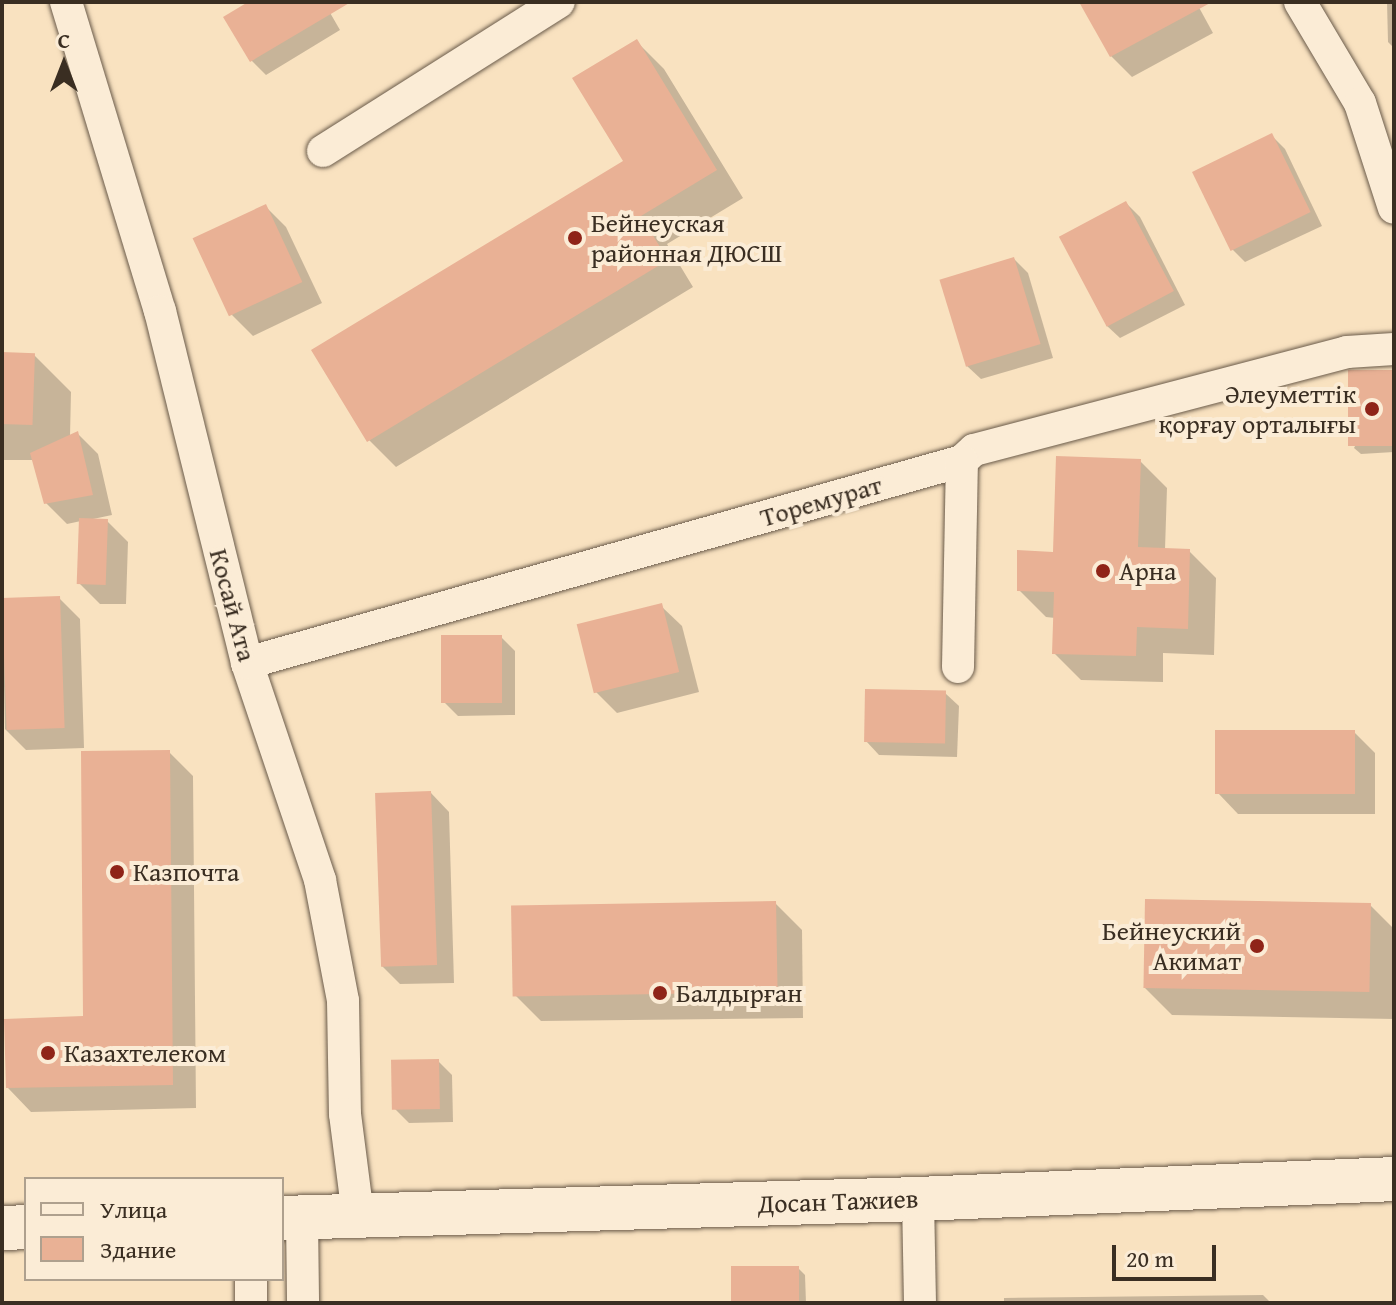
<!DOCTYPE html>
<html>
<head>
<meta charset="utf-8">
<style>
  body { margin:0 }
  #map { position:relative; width:1396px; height:1305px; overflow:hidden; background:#f9e2c0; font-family:"Gentium Book Plus",serif }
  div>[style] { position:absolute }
  .shadow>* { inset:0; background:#0003 }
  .building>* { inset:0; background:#e9b195; transform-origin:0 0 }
  .roads { filter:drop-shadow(0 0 2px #6a5b4a) drop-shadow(0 0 2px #6a5b4a) }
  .street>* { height:32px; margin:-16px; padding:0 16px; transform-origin:16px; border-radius:16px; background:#fbecd6 }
  .secondary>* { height:44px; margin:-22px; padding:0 22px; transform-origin:22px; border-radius:22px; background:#fbecd6 }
  .dots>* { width:22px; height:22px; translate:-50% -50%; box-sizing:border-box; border:4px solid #fbecd6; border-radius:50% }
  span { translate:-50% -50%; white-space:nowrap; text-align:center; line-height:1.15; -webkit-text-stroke:8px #fbecd6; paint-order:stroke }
  .poi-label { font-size:26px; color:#3a2e22 }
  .left { translate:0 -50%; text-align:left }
  .right { translate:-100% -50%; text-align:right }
  .street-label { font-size:26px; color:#3a2e22 }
  .frame { position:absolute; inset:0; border:4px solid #3a2e22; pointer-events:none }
  .legend { position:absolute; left:24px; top:1177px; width:260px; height:104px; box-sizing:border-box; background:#fbecd6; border:2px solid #aea08e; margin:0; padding:10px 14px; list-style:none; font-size:24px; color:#3a2e22 }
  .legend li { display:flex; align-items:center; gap:16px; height:40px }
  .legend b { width:40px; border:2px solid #aea08e }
  .north { position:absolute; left:24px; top:24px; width:80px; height:80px; -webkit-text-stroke:6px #fbecd6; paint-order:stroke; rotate:0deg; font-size:22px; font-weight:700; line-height:32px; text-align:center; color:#3a2e22 }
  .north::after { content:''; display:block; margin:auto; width:28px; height:36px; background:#3a2e22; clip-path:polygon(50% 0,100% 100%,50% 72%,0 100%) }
  .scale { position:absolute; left:1112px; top:1245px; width:104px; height:36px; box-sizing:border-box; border:4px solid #3a2e22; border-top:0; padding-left:10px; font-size:24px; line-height:28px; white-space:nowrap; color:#3a2e22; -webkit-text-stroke:6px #fbecd6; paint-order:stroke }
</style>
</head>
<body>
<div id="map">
  <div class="shadow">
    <div style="clip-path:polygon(251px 2px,345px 2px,329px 11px,340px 30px,266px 75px,252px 61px,226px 18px)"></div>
    <div style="clip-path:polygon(1083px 2px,1196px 2px,1213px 33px,1132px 77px,1111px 56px)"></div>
    <div style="clip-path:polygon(1387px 2px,1394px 2px,1394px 48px,1388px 42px)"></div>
    <div style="clip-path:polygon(637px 42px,664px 69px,743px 198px,667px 244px,693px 287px,396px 467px,369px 440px,625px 162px)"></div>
    <div style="clip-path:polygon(1271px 135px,1285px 149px,1322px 226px,1245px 262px,1232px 249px)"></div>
    <div style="clip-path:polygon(1126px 203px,1140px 217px,1185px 305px,1120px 338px,1106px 325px)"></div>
    <div style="clip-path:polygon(266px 207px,286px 227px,322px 303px,253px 336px,232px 315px)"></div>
    <div style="clip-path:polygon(1014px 259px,1028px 273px,1053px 358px,981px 379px,967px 366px)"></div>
    <div style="clip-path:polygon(2px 354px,34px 355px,71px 392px,70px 437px,78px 434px,98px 454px,112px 515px,93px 519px,107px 521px,128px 542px,126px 604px,100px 604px,79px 583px,81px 521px,67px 524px,46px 503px,34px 460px,2px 460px)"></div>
    <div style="clip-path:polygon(1394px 372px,1394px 452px,1361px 454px,1354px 448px)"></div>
    <div style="clip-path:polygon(1140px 461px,1167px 488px,1165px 550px,1189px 551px,1216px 578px,1214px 655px,1163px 653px,1163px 682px,1081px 680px,1054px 653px,1055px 618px,1046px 617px,1019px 590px)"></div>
    <div style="clip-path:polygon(59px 598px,80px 619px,84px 748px,26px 750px,5px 729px,2px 601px)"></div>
    <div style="clip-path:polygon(661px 606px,682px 626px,699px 692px,617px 713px,596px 692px)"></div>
    <div style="clip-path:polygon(501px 637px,515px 651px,515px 715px,458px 716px,444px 702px)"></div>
    <div style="clip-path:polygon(945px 693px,959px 706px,957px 757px,879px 755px,866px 741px)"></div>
    <div style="clip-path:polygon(1354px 732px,1375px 753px,1375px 814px,1238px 814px,1218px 793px)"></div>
    <div style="clip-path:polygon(169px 752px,193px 776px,196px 1108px,31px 1112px,8px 1088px,85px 1018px)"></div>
    <div style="clip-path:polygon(431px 793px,449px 812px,454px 983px,400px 984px,382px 966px)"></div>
    <div style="clip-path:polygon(775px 903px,802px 930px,803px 1018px,541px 1021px,514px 994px)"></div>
    <div style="clip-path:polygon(1371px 906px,1394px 929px,1394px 1019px,1172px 1015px,1145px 988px)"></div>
    <div style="clip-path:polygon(438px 1061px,452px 1075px,453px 1122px,409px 1123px,395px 1109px)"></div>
    <div style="clip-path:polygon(798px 1268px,805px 1275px,806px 1303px,734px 1303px)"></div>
    <div style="clip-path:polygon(1263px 1295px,1271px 1303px,1004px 1303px,1004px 1298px)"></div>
  </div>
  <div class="building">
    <div style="clip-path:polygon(248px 2px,351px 2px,250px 62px,223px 17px)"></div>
    <div style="clip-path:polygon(1079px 2px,1212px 2px,1110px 57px)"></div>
    <div style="clip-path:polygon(637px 39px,717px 170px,641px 216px,668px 260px,367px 442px,311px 350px,623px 161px,572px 78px)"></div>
    <div style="left:1272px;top:133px;width:88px;height:89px;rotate:64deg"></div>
    <div style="left:1126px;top:201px;width:102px;height:76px;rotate:62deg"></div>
    <div style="left:266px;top:204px;width:86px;height:81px;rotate:65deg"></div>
    <div style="left:1014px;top:257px;width:91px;height:78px;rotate:73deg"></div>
    <div style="left:2px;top:352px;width:33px;height:72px;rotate:2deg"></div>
    <div style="left:1394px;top:370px;width:76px;height:46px;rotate:90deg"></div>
    <div style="clip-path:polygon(78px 431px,93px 495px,44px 504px,30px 453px)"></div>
    <div style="clip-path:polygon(1056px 456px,1141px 459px,1138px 547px,1190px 549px,1188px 629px,1137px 627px,1136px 656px,1052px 654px,1054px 592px,1017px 591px,1017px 550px,1053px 552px)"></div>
    <div style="left:79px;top:518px;width:29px;height:66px;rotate:2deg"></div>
    <div style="left:60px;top:596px;width:132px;height:58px;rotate:88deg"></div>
    <div style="left:662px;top:603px;width:71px;height:88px;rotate:76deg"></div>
    <div style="left:441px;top:635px;width:61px;height:68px"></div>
    <div style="left:865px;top:689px;width:81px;height:53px;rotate:1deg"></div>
    <div style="left:1215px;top:730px;width:140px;height:64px"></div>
    <div style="clip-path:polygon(170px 750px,173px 1085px,6px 1088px,4px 1019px,83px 1016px,81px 751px)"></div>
    <div style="left:431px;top:791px;width:174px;height:56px;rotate:88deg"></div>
    <div style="left:1145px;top:899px;width:226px;height:89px;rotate:1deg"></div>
    <div style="left:776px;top:901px;width:91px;height:265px;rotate:89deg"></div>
    <div style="left:439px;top:1059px;width:50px;height:48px;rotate:89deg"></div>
    <div style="left:731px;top:1266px;width:68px;height:37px"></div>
  </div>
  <div class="roads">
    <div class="street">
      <div style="left:66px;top:2px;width:323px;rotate:73.1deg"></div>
      <div style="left:160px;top:311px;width:363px;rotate:76.1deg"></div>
      <div style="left:247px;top:663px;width:229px;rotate:71.4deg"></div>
      <div style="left:320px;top:880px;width:123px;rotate:79.2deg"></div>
      <div style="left:343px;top:1001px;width:113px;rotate:89deg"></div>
      <div style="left:345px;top:1114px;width:102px;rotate:82.7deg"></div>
      <div style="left:1300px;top:2px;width:117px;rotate:59.3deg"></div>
      <div style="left:1360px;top:103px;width:110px;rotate:72.1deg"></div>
      <div style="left:323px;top:151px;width:279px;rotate:-32.3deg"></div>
      <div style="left:247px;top:663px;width:743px;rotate:-15.78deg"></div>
      <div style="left:962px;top:461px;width:16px;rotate:-43deg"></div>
      <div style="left:974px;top:450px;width:386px;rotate:-14.7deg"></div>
      <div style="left:1347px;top:352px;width:47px;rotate:-3.7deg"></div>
      <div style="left:958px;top:667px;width:206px;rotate:-88.9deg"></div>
      <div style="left:918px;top:1199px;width:104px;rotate:88.9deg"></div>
      <div style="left:302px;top:1217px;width:86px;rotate:89.3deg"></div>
      <div style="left:251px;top:1279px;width:24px;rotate:90deg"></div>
    </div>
    <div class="secondary">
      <div style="left:282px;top:1218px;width:636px;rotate:-1.71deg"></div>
      <div style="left:918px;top:1199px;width:476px;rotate:-2.4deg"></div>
      <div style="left:2px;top:1228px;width:24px;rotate:-2deg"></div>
    </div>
  </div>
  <div class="dots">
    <div style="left:575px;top:238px;background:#8f2418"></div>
    <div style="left:1372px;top:409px;background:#8f2418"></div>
    <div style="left:1103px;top:571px;background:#8f2418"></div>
    <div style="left:117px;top:872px;background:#8f2418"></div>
    <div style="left:1257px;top:946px;background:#8f2418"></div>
    <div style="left:660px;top:993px;background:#8f2418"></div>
    <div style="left:48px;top:1053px;background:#8f2418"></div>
  </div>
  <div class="poi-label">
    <span class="left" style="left:591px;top:238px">Бейнеуская<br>районная ДЮСШ</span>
    <span class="right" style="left:1356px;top:409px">Әлеуметтік<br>қорғау орталығы</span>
    <span class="left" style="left:1119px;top:571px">Арна</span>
    <span class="left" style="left:133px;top:872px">Казпочта</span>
    <span class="right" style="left:1241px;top:946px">Бейнеуский<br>Акимат</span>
    <span class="left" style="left:676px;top:993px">Балдырған</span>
    <span class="left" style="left:64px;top:1053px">Казахтелеком</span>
  </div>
  <div class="street-label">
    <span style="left:821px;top:501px;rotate:-16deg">Торемурат</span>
    <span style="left:233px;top:605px;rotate:75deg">Косай Ата</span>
    <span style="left:838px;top:1201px;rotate:-2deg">Досан Тажиев</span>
  </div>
  <div class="frame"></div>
  <ul class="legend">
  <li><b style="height:10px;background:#fbecd6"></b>Улица</li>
  <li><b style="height:22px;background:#e9b195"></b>Здание</li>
  </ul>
  <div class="north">С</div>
  <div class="scale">20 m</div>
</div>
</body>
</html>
